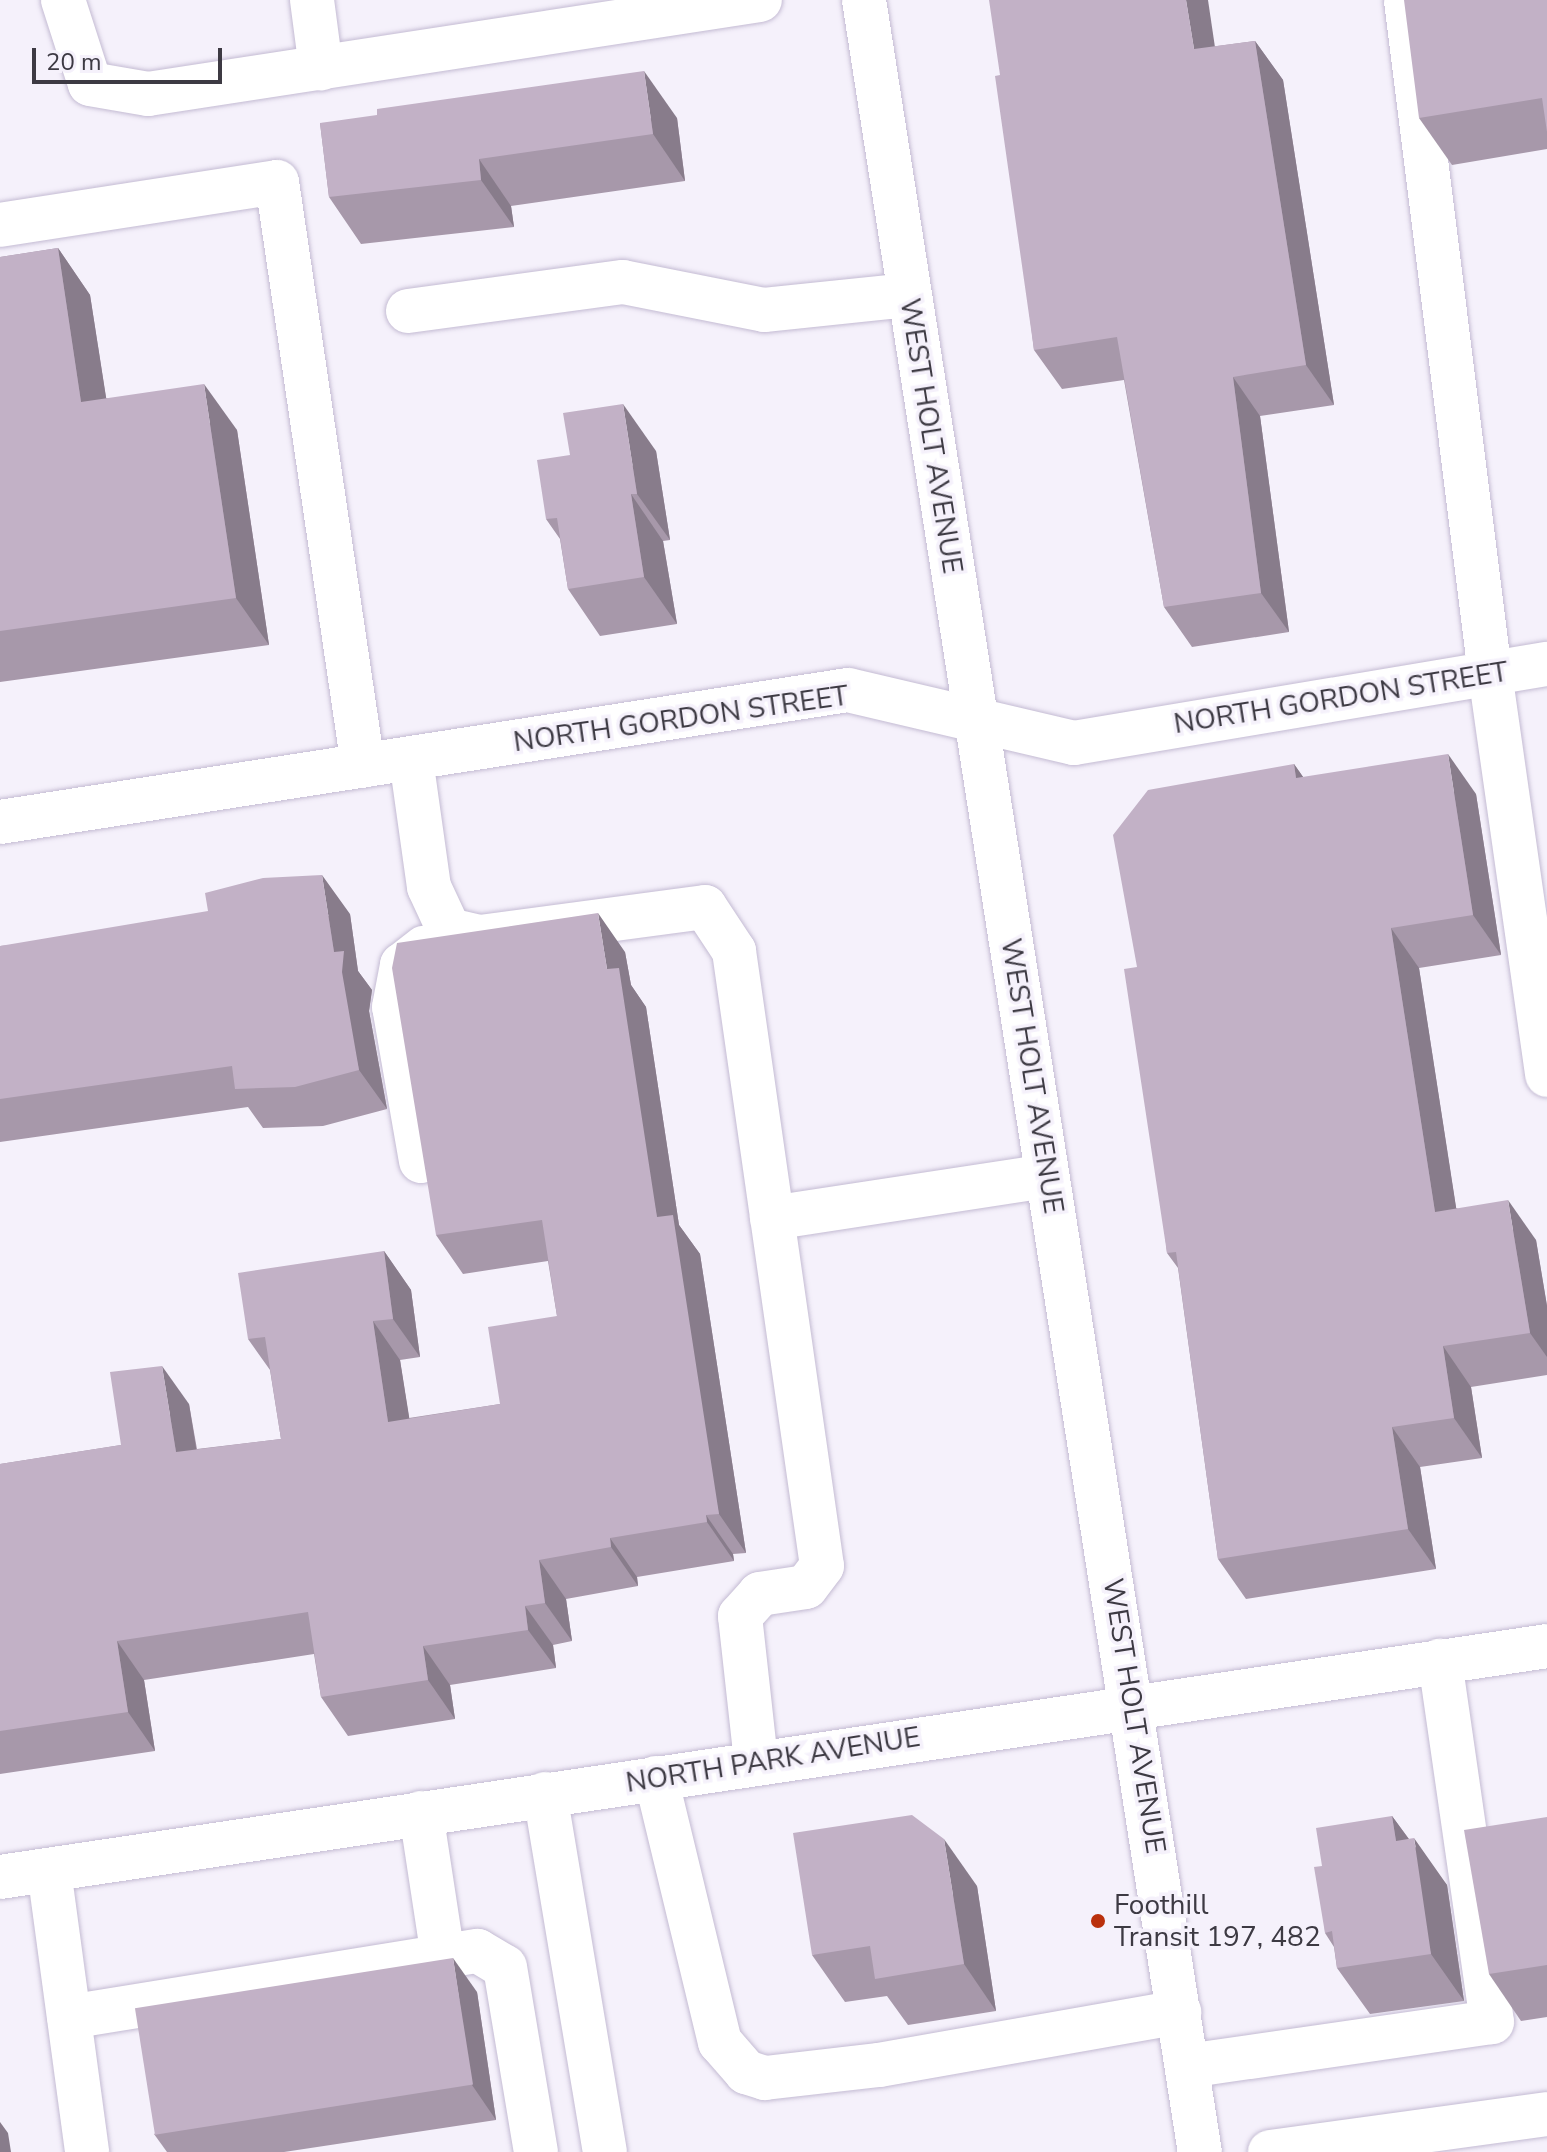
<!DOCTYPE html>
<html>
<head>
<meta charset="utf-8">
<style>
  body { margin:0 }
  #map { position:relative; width:1547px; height:2152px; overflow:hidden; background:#f5f1fb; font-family:"Nunito Sans",sans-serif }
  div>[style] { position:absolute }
  .roads { filter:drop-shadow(0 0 2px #c4bbd3) drop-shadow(0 0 2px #c4bbd3) }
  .minor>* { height:44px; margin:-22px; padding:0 22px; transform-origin:22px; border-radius:22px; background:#fff }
  .major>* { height:44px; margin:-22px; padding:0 22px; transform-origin:22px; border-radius:22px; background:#fff }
  .wall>* { inset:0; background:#a798aa }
  .shaded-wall>* { inset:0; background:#887c8b }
  .building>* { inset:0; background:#c2b1c6; transform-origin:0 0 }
  .dots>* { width:22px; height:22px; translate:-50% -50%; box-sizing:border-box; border:4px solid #f5f1fb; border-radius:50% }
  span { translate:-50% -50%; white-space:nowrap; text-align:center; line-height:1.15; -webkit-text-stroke:7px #f5f1fb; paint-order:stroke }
  .street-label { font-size:28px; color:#3d3a43 }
  .poi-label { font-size:28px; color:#3d3a43 }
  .left { translate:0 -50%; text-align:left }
  .scale { position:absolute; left:32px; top:48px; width:190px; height:36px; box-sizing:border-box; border:4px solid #3d3a43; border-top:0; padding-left:10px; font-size:24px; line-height:28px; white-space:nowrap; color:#3d3a43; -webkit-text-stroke:6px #f5f1fb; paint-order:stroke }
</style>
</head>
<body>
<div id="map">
  <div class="roads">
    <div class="minor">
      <div style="left:63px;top:0;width:88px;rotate:72.2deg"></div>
      <div style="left:90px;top:84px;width:59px;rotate:9.8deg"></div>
      <div style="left:148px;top:94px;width:619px;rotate:-8.73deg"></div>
      <div style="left:312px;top:0;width:69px;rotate:82.5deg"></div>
      <div style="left:1406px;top:0;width:678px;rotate:82.89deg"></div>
      <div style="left:1490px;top:673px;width:406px;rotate:81.9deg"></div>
      <div style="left:0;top:225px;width:280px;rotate:-8.8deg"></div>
      <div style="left:277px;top:182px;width:590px;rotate:81.62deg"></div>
      <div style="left:408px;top:311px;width:217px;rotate:-7.7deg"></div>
      <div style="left:623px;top:282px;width:144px;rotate:11.2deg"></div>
      <div style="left:764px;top:310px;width:146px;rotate:-5.9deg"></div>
      <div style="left:411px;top:759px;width:129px;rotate:82deg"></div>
      <div style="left:429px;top:887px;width:47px;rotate:65.1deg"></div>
      <div style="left:449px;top:930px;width:32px;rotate:13deg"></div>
      <div style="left:480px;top:937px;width:227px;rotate:-7.6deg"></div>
      <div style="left:705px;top:907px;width:53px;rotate:56.6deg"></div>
      <div style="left:734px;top:951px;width:621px;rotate:81.86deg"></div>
      <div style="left:822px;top:1566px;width:26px;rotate:127deg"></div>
      <div style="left:806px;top:1587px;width:47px;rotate:171.3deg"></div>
      <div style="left:760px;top:1594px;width:30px;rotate:132deg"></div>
      <div style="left:740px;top:1616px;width:147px;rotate:83.7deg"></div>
      <div style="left:0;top:822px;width:858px;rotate:-8.85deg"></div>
      <div style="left:848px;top:690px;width:232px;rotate:13.2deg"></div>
      <div style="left:1074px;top:743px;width:480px;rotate:-9.5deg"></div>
      <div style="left:421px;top:1161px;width:156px;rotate:-99.9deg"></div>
      <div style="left:394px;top:1007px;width:43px;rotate:-79.2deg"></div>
      <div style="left:402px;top:965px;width:28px;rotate:-38deg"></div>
      <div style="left:772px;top:1218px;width:278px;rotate:-8.7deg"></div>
      <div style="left:656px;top:1778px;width:272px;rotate:76.4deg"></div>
      <div style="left:720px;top:2042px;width:40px;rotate:49deg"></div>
      <div style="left:746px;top:2072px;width:20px;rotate:18deg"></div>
      <div style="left:765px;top:2078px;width:115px;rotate:-6.5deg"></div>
      <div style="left:879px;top:2065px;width:305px;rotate:-10deg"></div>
      <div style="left:545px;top:1794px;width:363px;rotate:80.5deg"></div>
      <div style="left:421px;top:1813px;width:146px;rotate:81.3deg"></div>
      <div style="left:49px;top:1870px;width:285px;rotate:82.3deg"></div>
      <div style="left:0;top:1877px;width:1564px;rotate:-8.49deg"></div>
      <div style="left:69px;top:2017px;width:414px;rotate:-9.2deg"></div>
      <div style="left:478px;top:1951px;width:31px;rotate:31deg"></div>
      <div style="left:505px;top:1967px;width:188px;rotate:80.5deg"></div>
      <div style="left:1187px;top:2066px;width:308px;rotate:-8.2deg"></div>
      <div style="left:1492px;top:2022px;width:365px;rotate:-98.2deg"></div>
      <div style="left:1270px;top:2152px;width:280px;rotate:-7.8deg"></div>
    </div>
    <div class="major">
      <div style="left:864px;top:0;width:2178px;rotate:81.13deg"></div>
    </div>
  </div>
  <div class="wall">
    <div style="clip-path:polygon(1547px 0,1547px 149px,1452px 165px,1419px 118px)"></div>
    <div style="clip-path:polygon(1255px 41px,1283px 80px,1334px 405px,1260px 416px,1289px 632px,1192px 647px,1164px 607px,1124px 380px,1062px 389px,1034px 350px,1000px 75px)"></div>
    <div style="clip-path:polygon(677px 118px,685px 181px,511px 206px,514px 227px,361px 244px,329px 197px,320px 123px)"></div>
    <div style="clip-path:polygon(58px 248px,90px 295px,106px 398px,237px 430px,269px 645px,0 682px,0 257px)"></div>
    <div style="clip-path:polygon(656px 451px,670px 540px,663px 541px,677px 624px,600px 636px,568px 589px,560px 539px,546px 519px)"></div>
    <div style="clip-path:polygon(1294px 764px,1303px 777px,1476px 794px,1501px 955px,1419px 968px,1456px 1208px,1536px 1240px,1547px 1306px,1547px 1375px,1471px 1387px,1482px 1458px,1420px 1467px,1436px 1569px,1246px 1599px,1218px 1559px,1178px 1268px,1167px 1253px,1137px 967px)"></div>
    <div style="clip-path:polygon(350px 914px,358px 971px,372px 990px,369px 1011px,387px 1109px,323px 1126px,263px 1128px,248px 1107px,0 1142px,0 946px)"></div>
    <div style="clip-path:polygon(625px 952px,631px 985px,646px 1007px,679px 1225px,700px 1254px,746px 1553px,733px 1554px,734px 1561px,637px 1577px,638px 1586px,566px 1599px,572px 1641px,553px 1645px,556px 1668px,450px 1685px,455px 1719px,348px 1736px,321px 1697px,314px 1654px,144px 1680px,155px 1751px,0 1774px,0 1464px,121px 1445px,189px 1404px,197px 1449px,281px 1439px,270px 1370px,248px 1339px,384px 1251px,411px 1290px,420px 1357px,400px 1360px,409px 1418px,500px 1404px,557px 1316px,548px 1261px,463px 1274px,436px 1235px)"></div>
    <div style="clip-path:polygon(1392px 1816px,1409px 1839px,1447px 1885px,1464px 2001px,1370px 2014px,1337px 1968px,1334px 1947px,1325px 1933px,1322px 1866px)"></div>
    <div style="clip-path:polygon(1547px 1817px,1547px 2017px,1521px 2021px,1489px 1974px)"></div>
    <div style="clip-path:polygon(977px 1886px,996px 2011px,908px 2025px,887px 1996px,845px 2002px,812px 1955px)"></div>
    <div style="clip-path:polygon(477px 1992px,496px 2120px,284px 2152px,167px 2152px,154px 2134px)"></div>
  </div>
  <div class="shaded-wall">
    <div style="clip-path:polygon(1186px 0,1208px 0,1221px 88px,1194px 49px)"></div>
    <div style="clip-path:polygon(1255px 41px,1283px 80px,1334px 405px,1306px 365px)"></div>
    <div style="clip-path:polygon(644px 71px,677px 118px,685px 181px,653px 134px)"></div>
    <div style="clip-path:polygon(479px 159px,511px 206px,514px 227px,481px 180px)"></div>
    <div style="clip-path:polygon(58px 248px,90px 295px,114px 448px,81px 402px)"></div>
    <div style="clip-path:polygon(1233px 377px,1260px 416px,1289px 632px,1261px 593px)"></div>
    <div style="clip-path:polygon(204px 384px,237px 430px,269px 645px,236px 598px)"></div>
    <div style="clip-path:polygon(623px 404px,656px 451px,670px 540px,637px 494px)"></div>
    <div style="clip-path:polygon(631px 494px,663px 541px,677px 624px,644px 577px)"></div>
    <div style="clip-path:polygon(1448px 754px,1476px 794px,1501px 955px,1473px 915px)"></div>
    <div style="clip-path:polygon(1294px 764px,1322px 804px,1296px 778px)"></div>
    <div style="clip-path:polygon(322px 875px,350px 914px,358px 971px,372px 990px,369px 1011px,387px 1109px,359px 1070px,334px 952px)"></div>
    <div style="clip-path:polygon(598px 913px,625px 952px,631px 985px,646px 1007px,679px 1225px,700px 1254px,746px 1553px,719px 1514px,657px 1217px,607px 969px)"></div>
    <div style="clip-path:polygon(1391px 928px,1419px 968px,1463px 1252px,1435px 1212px)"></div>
    <div style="clip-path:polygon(1508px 1200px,1536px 1240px,1547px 1306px,1547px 1357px,1530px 1333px)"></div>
    <div style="clip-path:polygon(384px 1251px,411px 1290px,420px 1357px,393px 1319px)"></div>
    <div style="clip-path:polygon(373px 1321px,400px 1360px,416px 1460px,388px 1422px)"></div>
    <div style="clip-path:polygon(1443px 1346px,1471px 1387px,1482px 1458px,1454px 1418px)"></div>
    <div style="clip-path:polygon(162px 1366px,189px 1404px,203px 1491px,176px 1452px)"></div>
    <div style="clip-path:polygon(1392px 1427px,1420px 1467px,1436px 1569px,1408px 1529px)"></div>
    <div style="clip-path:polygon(706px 1515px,733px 1554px,734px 1561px,707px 1522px)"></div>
    <div style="clip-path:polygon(610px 1538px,637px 1577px,638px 1586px,611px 1547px)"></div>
    <div style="clip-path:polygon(539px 1560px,566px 1599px,572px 1641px,545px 1603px)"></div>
    <div style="clip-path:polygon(525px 1606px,553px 1645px,556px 1668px,528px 1630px)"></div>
    <div style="clip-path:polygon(117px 1641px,144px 1680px,155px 1751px,128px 1712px)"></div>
    <div style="clip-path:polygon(423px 1646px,450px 1685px,455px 1719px,428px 1680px)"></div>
    <div style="clip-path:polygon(1392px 1816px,1416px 1849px,1414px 1838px,1447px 1885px,1464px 2001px,1431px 1954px,1396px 1841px)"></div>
    <div style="clip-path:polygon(944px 1839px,977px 1886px,996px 2011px,964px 1964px)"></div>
    <div style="clip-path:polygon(453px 1958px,477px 1992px,496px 2120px,472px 2085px)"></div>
    <div style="clip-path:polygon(0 2122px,8px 2133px,11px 2152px,0 2152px)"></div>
  </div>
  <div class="building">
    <div style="clip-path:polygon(989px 0,1186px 0,1194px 49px,1255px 41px,1306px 365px,1233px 377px,1261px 593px,1164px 607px,1117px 337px,1034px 350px,995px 76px,1000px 75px)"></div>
    <div style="clip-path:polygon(1404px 0,1547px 0,1547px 132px,1542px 98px,1419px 118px)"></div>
    <div style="clip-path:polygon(644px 71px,653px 134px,479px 159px,481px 180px,329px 197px,320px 123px,377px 115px,377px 109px)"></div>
    <div style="clip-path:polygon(58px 248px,81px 402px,204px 384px,236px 598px,0 631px,0 257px)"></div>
    <div style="clip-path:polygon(623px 404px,637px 494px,631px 494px,644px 577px,568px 589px,557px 518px,546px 519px,537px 460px,570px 455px,563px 413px)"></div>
    <div style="clip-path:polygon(1448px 754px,1473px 915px,1391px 928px,1435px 1212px,1508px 1200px,1530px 1333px,1443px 1346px,1454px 1418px,1392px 1427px,1408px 1529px,1218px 1559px,1176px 1252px,1167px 1253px,1124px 969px,1137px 967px,1113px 835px,1148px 790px,1294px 764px,1296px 778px)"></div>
    <div style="clip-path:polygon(322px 875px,334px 952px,344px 951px,342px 972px,359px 1070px,295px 1087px,235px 1089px,232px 1066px,0 1099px,0 946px,208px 911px,205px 893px,263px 878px)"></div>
    <div style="clip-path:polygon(598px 913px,607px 969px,619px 968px,657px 1217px,673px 1215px,719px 1514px,706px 1515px,707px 1522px,610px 1538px,611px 1547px,539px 1560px,545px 1603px,525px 1606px,528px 1630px,423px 1646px,428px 1680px,321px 1697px,308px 1612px,117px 1641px,128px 1712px,0 1731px,0 1464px,121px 1445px,110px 1372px,162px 1366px,176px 1452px,281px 1439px,265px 1337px,248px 1339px,238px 1273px,384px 1251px,393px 1319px,373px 1321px,388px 1422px,500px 1404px,488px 1327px,557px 1316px,542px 1220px,436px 1235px,392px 968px,397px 943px)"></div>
    <div style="clip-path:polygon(912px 1815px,944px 1839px,964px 1964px,875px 1979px,870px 1946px,812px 1955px,793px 1833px)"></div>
    <div style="clip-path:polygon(1392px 1816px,1396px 1841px,1414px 1838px,1431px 1954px,1337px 1968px,1332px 1931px,1325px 1933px,1314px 1867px,1322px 1866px,1316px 1828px)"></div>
    <div style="clip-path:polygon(1547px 1817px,1547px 1965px,1489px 1974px,1464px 1830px)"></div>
    <div style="left:453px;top:1958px;width:128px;height:322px;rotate:81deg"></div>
  </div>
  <div class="dots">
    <div style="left:1098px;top:1921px;background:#ba300c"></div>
  </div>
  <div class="street-label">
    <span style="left:931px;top:436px;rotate:81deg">WEST HOLT AVENUE</span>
    <span style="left:1341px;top:698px;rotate:-9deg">NORTH GORDON STREET</span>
    <span style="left:681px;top:719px;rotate:-8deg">NORTH GORDON STREET</span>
    <span style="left:1032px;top:1076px;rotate:81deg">WEST HOLT AVENUE</span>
    <span style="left:1134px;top:1716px;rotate:81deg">WEST HOLT AVENUE</span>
    <span style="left:773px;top:1760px;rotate:-9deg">NORTH PARK AVENUE</span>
  </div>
  <div class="poi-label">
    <span class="left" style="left:1114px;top:1921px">Foothill<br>Transit 197, 482</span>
  </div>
  <div class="scale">20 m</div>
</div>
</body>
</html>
